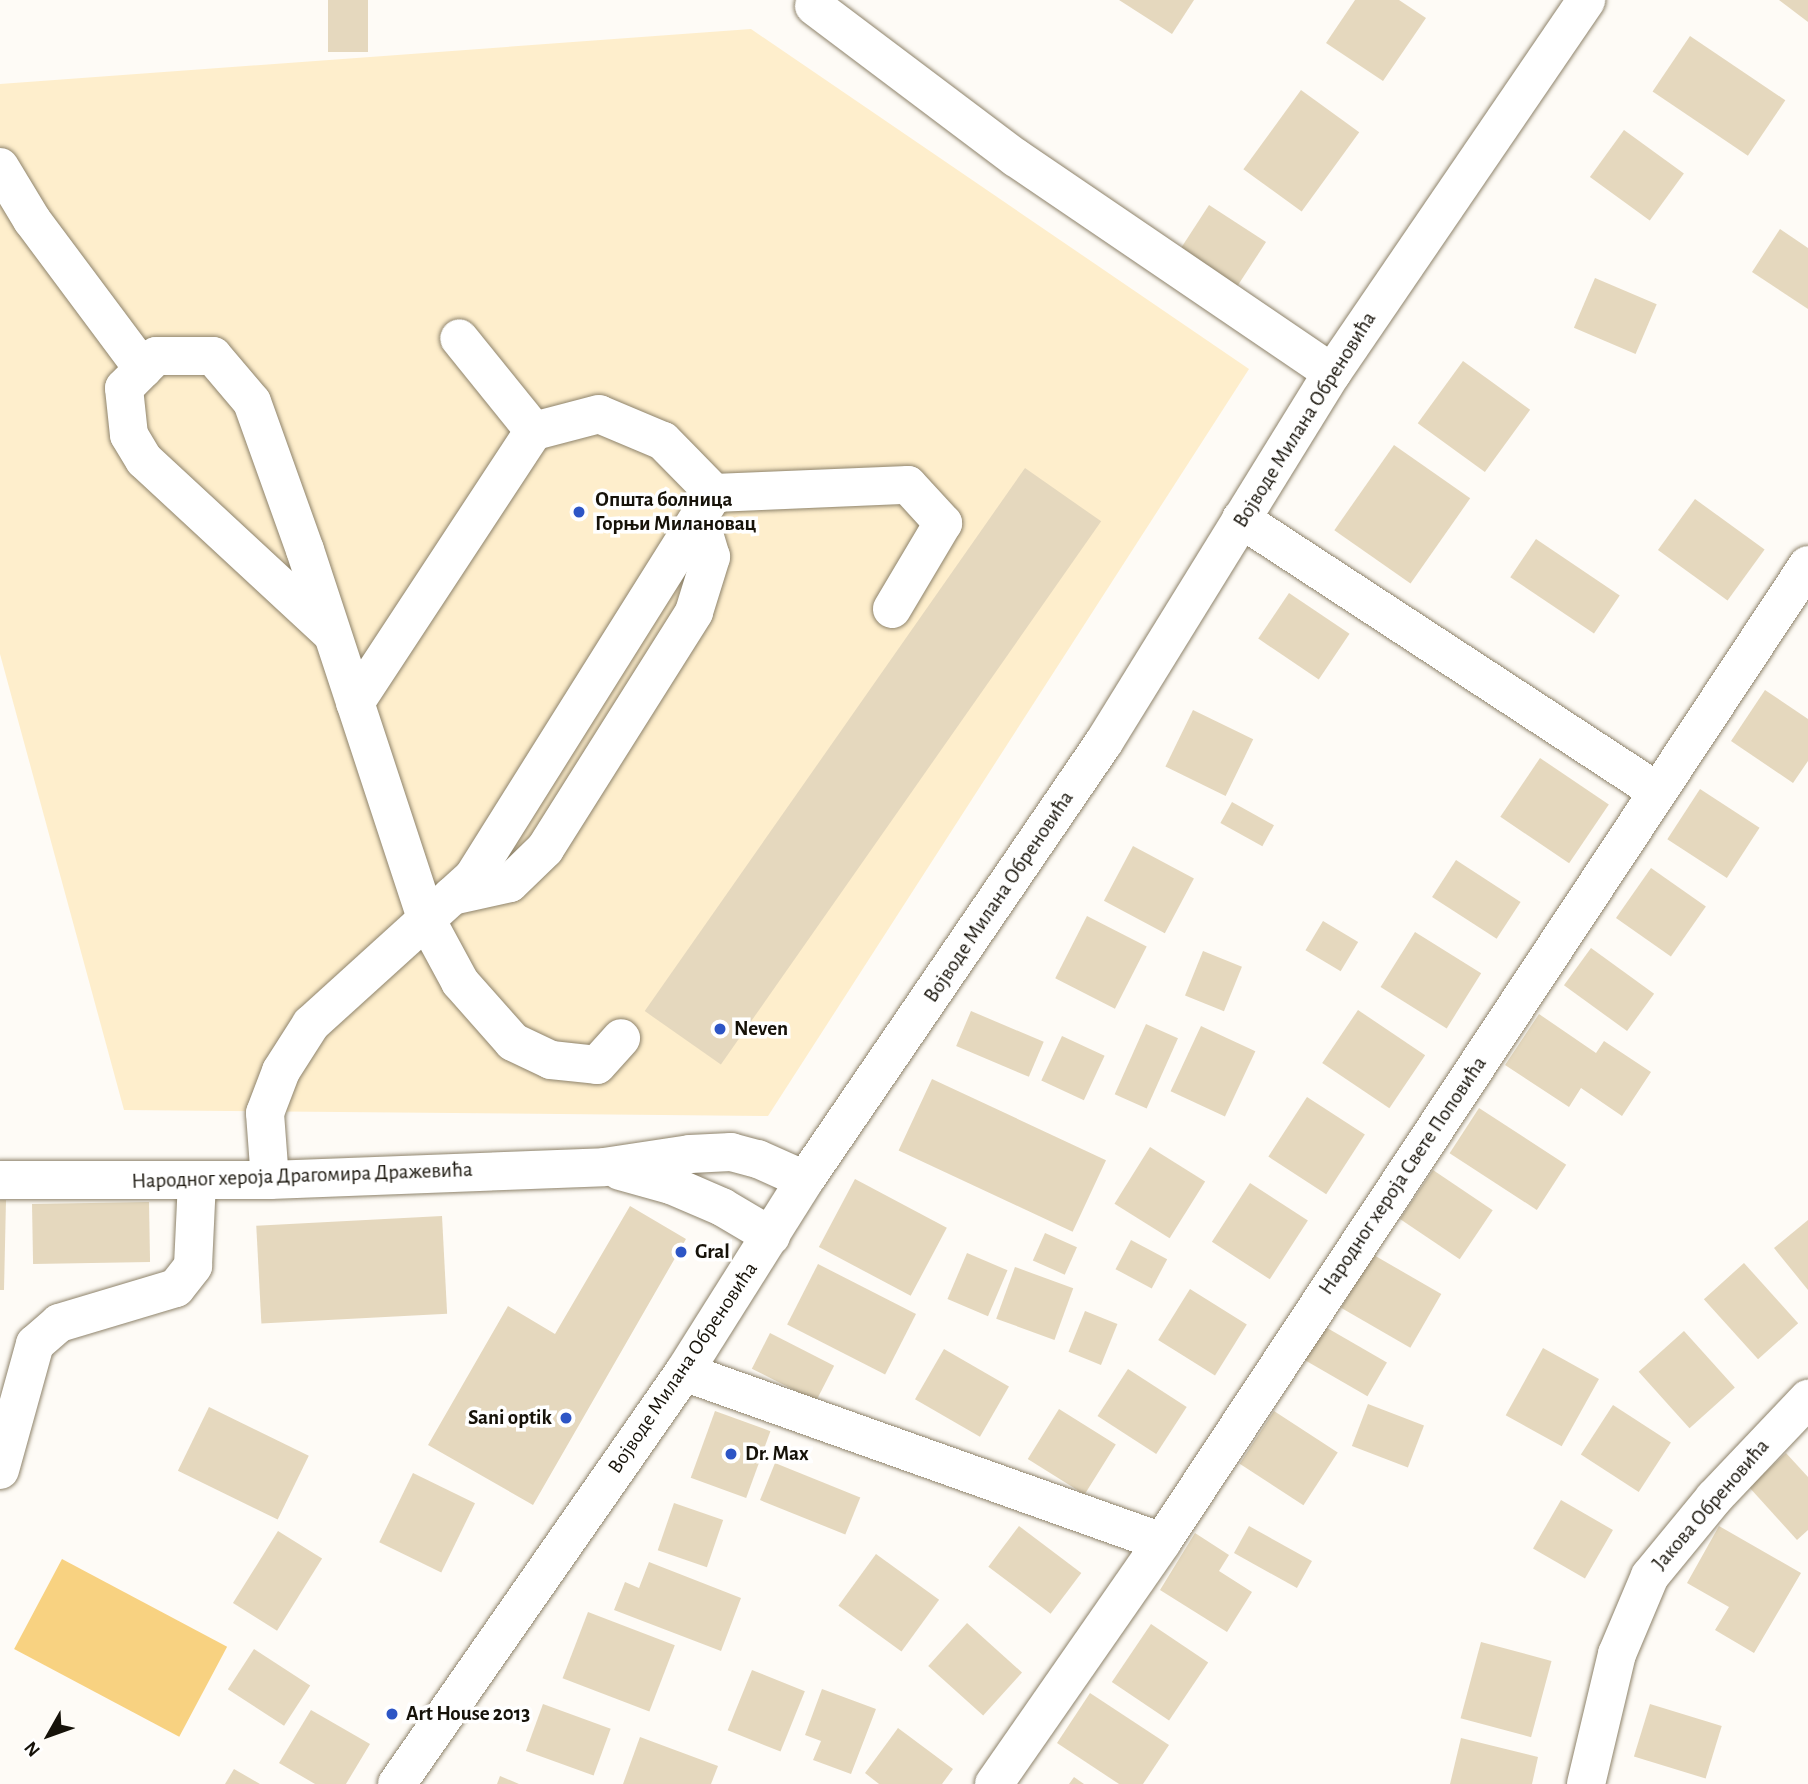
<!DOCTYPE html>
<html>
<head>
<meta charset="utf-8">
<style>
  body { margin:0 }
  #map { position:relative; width:1808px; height:1784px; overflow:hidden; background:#fefbf6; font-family:"Alegreya Sans",sans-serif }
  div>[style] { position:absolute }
  .built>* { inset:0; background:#feeecc }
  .green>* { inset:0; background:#f8d281; transform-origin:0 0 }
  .building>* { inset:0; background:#e5d8be; transform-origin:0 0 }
  .roads { filter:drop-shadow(0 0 2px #8e836b) drop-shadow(0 0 2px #8e836b) }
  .minor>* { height:38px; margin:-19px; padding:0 19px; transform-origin:19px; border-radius:19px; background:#fff }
  .dots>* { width:19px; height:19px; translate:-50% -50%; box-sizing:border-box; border:4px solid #fff; border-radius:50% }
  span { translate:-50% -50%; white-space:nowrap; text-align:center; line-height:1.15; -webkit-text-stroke:7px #fff; paint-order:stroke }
  .street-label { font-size:21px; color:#161209 }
  .poi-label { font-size:21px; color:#161209; font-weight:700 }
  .left { translate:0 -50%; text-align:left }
  .right { translate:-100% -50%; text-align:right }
  .north { position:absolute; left:14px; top:1700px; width:70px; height:70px; -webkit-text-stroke:5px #fff; paint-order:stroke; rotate:230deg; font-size:19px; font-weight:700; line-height:28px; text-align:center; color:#161209 }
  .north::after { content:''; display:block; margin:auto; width:24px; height:32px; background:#161209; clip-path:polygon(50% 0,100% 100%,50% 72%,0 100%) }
</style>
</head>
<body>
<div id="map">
  <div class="built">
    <div style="clip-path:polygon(751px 29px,1249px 369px,768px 1116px,124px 1110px,0 654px,0 84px)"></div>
  </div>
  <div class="green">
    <div style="left:62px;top:1559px;width:187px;height:102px;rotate:28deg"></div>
  </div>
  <div class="building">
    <div style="left:328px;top:0;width:40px;height:52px"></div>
    <div style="clip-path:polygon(1119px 0,1194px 0,1172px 34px)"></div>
    <div style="clip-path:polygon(1355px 0,1399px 0,1426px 18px,1383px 81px,1326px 43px)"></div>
    <div style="clip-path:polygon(1779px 0,1808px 0,1808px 22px)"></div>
    <div style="left:1690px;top:36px;width:115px;height:67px;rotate:34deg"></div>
    <div style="left:1301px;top:90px;width:72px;height:98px;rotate:36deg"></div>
    <div style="left:1624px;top:130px;width:74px;height:58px;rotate:36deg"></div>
    <div style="left:1209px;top:205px;width:68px;height:54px;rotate:33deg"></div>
    <div style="clip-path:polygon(1780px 229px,1808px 248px,1808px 309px,1752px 272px)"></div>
    <div style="left:1595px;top:278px;width:67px;height:54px;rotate:23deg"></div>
    <div style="left:1463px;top:361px;width:83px;height:77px;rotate:36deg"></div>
    <div style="left:1394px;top:445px;width:93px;height:104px;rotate:35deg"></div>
    <div style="left:1025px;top:468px;width:93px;height:663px;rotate:35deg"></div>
    <div style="left:1695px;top:499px;width:86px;height:63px;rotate:36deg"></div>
    <div style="left:1536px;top:539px;width:101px;height:46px;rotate:34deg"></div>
    <div style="left:1289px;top:593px;width:73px;height:55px;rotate:34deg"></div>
    <div style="clip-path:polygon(1765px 690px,1808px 719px,1808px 761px,1793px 783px,1731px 741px)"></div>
    <div style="left:1193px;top:710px;width:67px;height:63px;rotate:26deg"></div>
    <div style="left:1540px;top:758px;width:83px;height:71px;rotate:34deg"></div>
    <div style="left:1700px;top:789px;width:71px;height:60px;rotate:33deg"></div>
    <div style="left:1232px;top:802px;width:48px;height:24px;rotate:29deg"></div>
    <div style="left:1133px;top:846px;width:69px;height:62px;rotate:28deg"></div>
    <div style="left:1456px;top:860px;width:77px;height:44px;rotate:33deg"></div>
    <div style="left:1651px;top:868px;width:67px;height:61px;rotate:35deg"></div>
    <div style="left:1087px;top:916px;width:67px;height:70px;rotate:27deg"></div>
    <div style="left:1323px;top:921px;width:41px;height:34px;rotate:31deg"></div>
    <div style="left:1415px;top:932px;width:78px;height:65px;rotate:32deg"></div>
    <div style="left:1591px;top:948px;width:78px;height:46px;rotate:36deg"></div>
    <div style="left:1203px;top:951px;width:42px;height:48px;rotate:22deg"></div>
    <div style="left:1358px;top:1010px;width:81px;height:64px;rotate:34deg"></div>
    <div style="left:971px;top:1011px;width:79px;height:38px;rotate:23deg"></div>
    <div style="clip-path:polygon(1539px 1014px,1596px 1053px,1604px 1041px,1651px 1072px,1622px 1116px,1581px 1088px,1569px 1107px,1505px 1065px)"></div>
    <div style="left:1146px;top:1024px;width:35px;height:77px;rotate:24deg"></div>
    <div style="left:1201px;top:1026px;width:60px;height:72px;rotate:25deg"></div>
    <div style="left:1062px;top:1036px;width:47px;height:49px;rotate:25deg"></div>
    <div style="left:932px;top:1079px;width:192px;height:79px;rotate:25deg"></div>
    <div style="left:1307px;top:1097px;width:69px;height:71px;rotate:33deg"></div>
    <div style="left:1479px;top:1108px;width:104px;height:54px;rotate:33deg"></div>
    <div style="left:1150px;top:1147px;width:65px;height:67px;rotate:32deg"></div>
    <div style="left:1433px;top:1170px;width:72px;height:59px;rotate:34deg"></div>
    <div style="left:855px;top:1179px;width:104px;height:77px;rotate:28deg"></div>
    <div style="left:1250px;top:1183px;width:69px;height:70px;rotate:33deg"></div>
    <div style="clip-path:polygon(0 1200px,6px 1200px,4px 1290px,0 1290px)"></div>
    <div style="left:149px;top:1202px;width:60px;height:117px;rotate:89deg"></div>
    <div style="clip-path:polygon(630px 1206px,686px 1239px,533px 1505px,428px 1445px,508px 1306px,555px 1334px)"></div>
    <div style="left:442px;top:1216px;width:98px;height:186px;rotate:87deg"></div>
    <div style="clip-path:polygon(1808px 1220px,1808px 1290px,1774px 1248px)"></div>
    <div style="left:1045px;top:1233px;width:35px;height:30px;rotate:24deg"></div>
    <div style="left:1131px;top:1240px;width:41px;height:33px;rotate:28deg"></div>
    <div style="left:967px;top:1253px;width:44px;height:50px;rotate:23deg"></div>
    <div style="left:1372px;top:1254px;width:80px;height:62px;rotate:30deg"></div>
    <div style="left:1744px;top:1263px;width:81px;height:54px;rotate:48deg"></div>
    <div style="left:818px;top:1264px;width:110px;height:68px;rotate:27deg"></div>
    <div style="left:1015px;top:1267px;width:62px;height:55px;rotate:20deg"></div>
    <div style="left:1190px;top:1289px;width:67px;height:60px;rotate:32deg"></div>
    <div style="left:1085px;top:1311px;width:35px;height:44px;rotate:22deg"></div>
    <div style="left:1322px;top:1325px;width:75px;height:39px;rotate:30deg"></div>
    <div style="left:1684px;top:1331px;width:76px;height:61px;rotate:48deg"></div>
    <div style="left:770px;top:1333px;width:72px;height:40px;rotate:27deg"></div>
    <div style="left:1543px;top:1348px;width:64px;height:77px;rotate:29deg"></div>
    <div style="left:944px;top:1349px;width:75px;height:58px;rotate:30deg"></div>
    <div style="left:1128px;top:1369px;width:70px;height:56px;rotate:33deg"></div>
    <div style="left:1368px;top:1404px;width:60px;height:45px;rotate:21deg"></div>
    <div style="left:1613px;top:1405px;width:69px;height:59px;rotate:33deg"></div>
    <div style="left:209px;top:1407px;width:111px;height:71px;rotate:26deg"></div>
    <div style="left:1059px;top:1409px;width:67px;height:59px;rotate:32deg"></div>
    <div style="left:715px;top:1411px;width:59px;height:71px;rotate:20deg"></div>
    <div style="left:1274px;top:1411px;width:76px;height:63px;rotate:33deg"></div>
    <div style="clip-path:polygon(1786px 1453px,1808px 1477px,1808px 1530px,1797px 1540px,1749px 1487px)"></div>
    <div style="left:775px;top:1463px;width:92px;height:40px;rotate:22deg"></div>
    <div style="left:413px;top:1473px;width:69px;height:77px;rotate:26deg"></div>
    <div style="left:1561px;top:1500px;width:60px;height:56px;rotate:30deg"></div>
    <div style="left:674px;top:1503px;width:52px;height:50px;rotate:19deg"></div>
    <div style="left:1019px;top:1526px;width:78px;height:51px;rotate:37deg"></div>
    <div style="left:1249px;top:1526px;width:72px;height:31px;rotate:29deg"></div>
    <div style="clip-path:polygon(1719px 1526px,1801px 1573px,1754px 1653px,1715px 1630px,1729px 1607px,1687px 1583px)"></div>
    <div style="left:278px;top:1531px;width:52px;height:85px;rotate:32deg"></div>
    <div style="clip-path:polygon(1195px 1533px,1229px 1555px,1219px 1571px,1252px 1592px,1227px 1632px,1160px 1590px)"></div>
    <div style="left:876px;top:1554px;width:78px;height:64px;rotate:36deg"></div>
    <div style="clip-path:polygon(649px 1562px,741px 1598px,721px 1651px,614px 1610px,625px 1582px,639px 1588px)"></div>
    <div style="left:588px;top:1612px;width:93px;height:71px;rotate:21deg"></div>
    <div style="left:967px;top:1623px;width:74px;height:58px;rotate:42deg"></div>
    <div style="left:1151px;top:1624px;width:69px;height:70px;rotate:34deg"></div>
    <div style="left:1481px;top:1642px;width:73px;height:79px;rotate:15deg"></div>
    <div style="left:254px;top:1649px;width:67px;height:48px;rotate:33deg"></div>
    <div style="left:752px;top:1670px;width:57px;height:65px;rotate:22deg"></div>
    <div style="clip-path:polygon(822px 1689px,876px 1709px,851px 1774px,813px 1760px,821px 1741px,805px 1735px)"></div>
    <div style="clip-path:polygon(1090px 1693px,1169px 1745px,1143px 1784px,1119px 1784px,1057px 1743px)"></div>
    <div style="left:543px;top:1704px;width:72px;height:50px;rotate:20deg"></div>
    <div style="left:1650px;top:1704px;width:75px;height:55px;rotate:17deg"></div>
    <div style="clip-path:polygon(311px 1710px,370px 1744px,346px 1784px,315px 1784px,279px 1763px)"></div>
    <div style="clip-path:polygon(898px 1728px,953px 1769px,942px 1784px,879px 1784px,865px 1773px)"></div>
    <div style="clip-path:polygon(640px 1737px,718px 1766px,711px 1784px,623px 1784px)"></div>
    <div style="clip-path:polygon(1461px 1738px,1538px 1757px,1532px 1784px,1450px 1784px)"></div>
    <div style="clip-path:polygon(234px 1769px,260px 1784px,225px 1784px)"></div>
    <div style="clip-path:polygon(500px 1776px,519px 1784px,497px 1784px)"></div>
    <div style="clip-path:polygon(1074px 1777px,1084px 1784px,1069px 1784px)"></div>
  </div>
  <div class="roads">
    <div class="minor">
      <div style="left:814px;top:6px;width:253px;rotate:37deg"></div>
      <div style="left:1016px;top:158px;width:382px;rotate:34.2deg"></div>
      <div style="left:0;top:167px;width:62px;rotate:58.9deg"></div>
      <div style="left:32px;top:220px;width:186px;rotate:53.3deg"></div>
      <div style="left:714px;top:493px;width:194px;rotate:-2.4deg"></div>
      <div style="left:908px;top:485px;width:52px;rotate:47.4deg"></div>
      <div style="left:943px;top:523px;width:100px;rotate:120.7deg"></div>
      <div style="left:1241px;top:519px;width:498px;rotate:33.2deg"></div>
      <div style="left:332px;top:634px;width:256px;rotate:-137.2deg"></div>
      <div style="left:144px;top:460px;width:29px;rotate:-121deg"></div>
      <div style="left:129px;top:435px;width:47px;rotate:-96.1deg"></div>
      <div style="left:124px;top:388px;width:45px;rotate:-45deg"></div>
      <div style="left:156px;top:356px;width:57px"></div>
      <div style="left:213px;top:356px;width:60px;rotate:49.7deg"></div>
      <div style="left:252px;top:402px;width:157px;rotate:70.3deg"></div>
      <div style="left:305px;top:550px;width:388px;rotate:71.8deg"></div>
      <div style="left:426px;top:919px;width:72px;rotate:61.6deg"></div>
      <div style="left:460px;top:982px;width:80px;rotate:48.5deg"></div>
      <div style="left:513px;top:1042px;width:42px;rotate:25.3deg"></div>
      <div style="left:551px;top:1060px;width:46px;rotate:6.2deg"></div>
      <div style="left:597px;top:1065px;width:36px;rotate:-48deg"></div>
      <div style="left:355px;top:703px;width:326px;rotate:-56.7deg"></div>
      <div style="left:452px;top:896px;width:59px;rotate:-12.6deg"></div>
      <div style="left:510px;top:883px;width:49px;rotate:-44.2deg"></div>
      <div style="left:545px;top:849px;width:280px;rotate:-57.8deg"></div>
      <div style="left:694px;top:612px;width:58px;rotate:-72.8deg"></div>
      <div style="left:711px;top:557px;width:42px;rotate:-106.7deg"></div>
      <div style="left:620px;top:1171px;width:53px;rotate:15.4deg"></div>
      <div style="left:671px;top:1185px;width:56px;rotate:23.3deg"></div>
      <div style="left:722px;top:1207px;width:57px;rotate:30.6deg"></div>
      <div style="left:0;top:1180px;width:270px"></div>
      <div style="left:270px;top:1180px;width:334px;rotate:-2.2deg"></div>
      <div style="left:604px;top:1167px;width:87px;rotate:-8.6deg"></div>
      <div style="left:690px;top:1154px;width:41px;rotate:-2.8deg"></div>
      <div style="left:731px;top:1152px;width:28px;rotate:15deg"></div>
      <div style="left:758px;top:1159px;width:51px;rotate:24.1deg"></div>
      <div style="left:270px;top:1180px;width:67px;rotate:-94.3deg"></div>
      <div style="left:265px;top:1113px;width:45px;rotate:-69.1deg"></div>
      <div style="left:281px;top:1071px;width:56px;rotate:-57.4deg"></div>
      <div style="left:311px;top:1024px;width:219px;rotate:-42.2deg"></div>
      <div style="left:473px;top:877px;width:453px;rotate:-57.9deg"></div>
      <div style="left:714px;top:493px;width:73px;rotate:-134.4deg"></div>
      <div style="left:663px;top:441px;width:69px;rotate:-157.1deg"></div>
      <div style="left:599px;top:414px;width:67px;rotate:165.3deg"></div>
      <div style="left:534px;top:431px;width:119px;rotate:-128.9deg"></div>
      <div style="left:684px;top:1372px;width:507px;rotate:19.58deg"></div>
      <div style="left:0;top:1470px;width:131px;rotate:-74.5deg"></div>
      <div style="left:35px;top:1344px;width:32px;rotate:-41deg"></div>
      <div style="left:59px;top:1323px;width:122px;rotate:-16.7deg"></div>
      <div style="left:176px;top:1288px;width:28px;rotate:-52deg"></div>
      <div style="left:193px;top:1266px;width:84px;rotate:-87.3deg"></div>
      <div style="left:397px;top:1784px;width:502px;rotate:-55.14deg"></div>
      <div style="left:684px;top:1372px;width:227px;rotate:-57.8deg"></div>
      <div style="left:805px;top:1180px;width:530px;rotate:-55.68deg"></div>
      <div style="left:1104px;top:742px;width:434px;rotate:-58.3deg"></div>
      <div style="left:1332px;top:373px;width:451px;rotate:-55.7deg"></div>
      <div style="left:994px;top:1784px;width:295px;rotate:-55.2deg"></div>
      <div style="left:1162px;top:1542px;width:1171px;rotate:-56.53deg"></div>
      <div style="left:1586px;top:1784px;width:134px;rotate:-76.6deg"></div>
      <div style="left:1617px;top:1654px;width:85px;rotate:-67.1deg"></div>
      <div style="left:1650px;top:1576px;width:101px;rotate:-50.6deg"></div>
      <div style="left:1714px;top:1498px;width:137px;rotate:-46.5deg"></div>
    </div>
  </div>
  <div class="dots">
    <div style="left:579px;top:512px;background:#2d55c5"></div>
    <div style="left:720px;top:1029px;background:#2d55c5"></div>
    <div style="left:681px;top:1252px;background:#2d55c5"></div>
    <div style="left:566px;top:1418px;background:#2d55c5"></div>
    <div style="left:731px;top:1454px;background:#2d55c5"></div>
    <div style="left:392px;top:1714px;background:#2d55c5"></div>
  </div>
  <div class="street-label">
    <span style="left:1305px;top:420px;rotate:-58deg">Војводе Милана Обреновића</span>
    <span style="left:999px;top:897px;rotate:-56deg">Војводе Милана Обреновића</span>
    <span style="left:302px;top:1176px;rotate:-2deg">Народног хероја Драгомира Дражевића</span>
    <span style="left:1403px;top:1176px;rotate:-56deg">Народног хероја Свете Поповића</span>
    <span style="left:683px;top:1368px;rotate:-56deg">Војводе Милана Обреновића</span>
    <span style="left:1711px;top:1505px;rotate:-49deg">Јакова Обреновића</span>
  </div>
  <div class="poi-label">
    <span class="left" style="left:595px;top:512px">Општа болница<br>Горњи Милановац</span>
    <span class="left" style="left:734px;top:1029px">Neven</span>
    <span class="left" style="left:695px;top:1252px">Gral</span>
    <span class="right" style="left:552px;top:1418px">Sani optik</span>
    <span class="left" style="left:745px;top:1454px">Dr. Max</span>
    <span class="left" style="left:406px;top:1714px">Art House 2013</span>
  </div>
  <div class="north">N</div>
</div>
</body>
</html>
